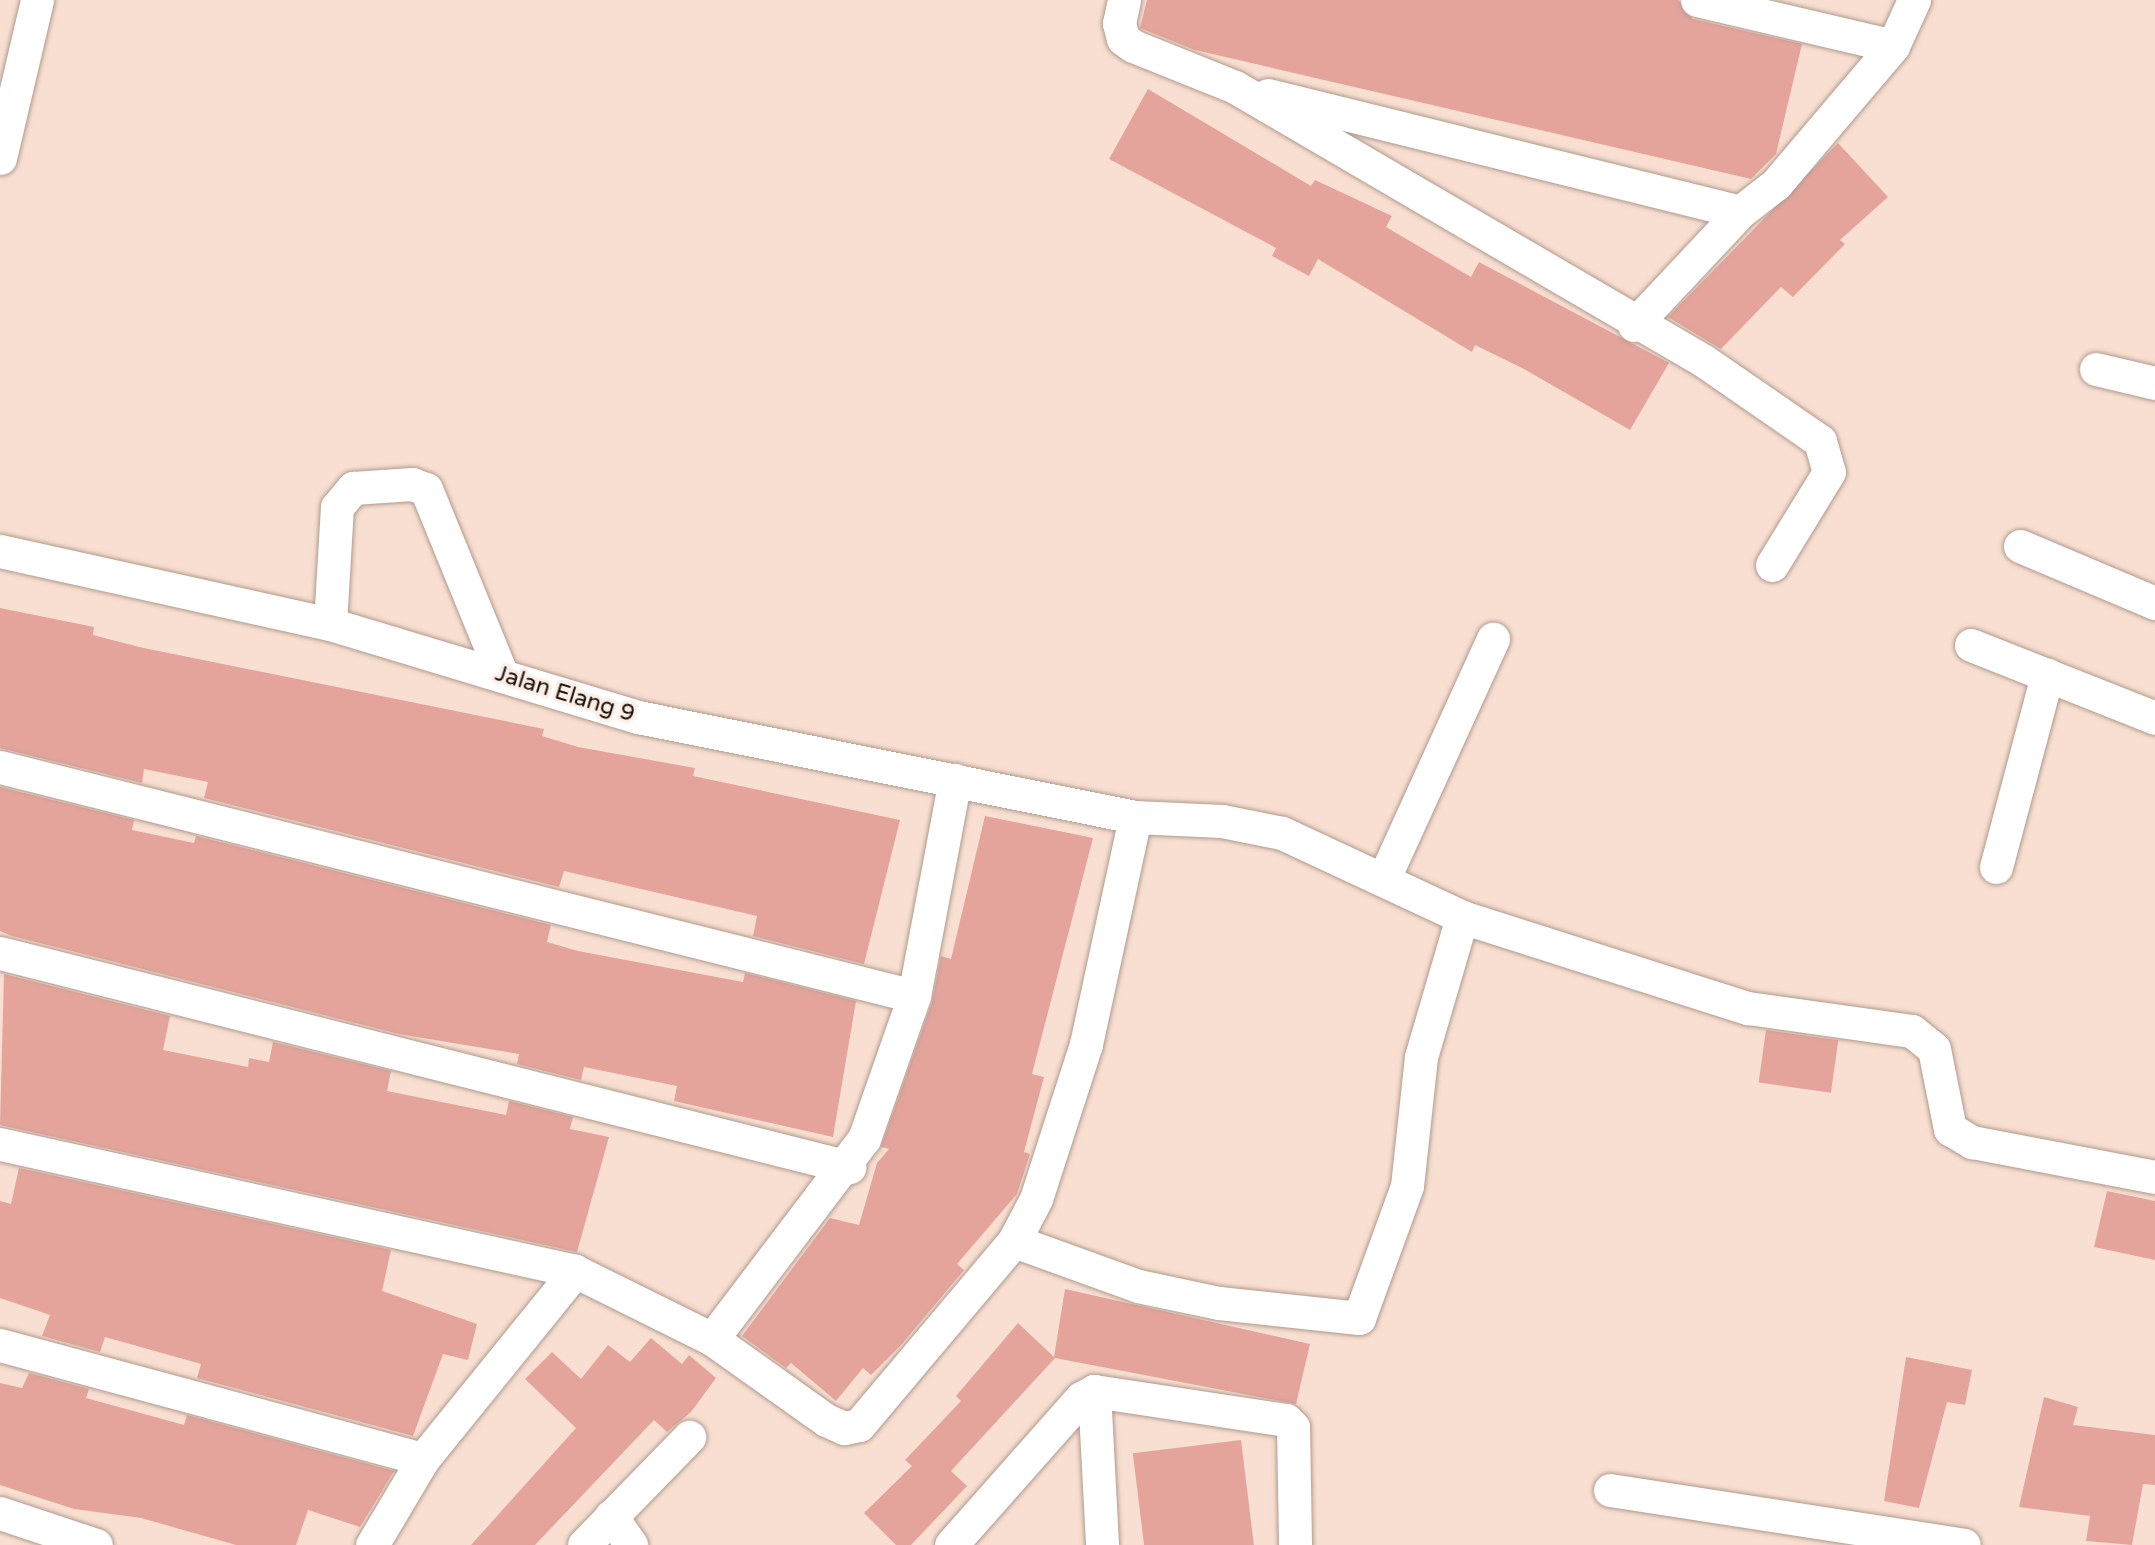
<!DOCTYPE html>
<html>
<head>
<meta charset="utf-8">
<style>
  body { margin:0 }
  #map { position:relative; width:2155px; height:1545px; overflow:hidden; background:#f8dfd1; font-family:"Varela Round",sans-serif }
  div>[style] { position:absolute }
  .building>* { inset:0; background:#e4a49c; transform-origin:0 0 }
  .roads { filter:drop-shadow(0 0 2px #b19a8e) drop-shadow(0 0 2px #b19a8e) }
  .minor>* { height:33px; margin:-16.5px; padding:0 16.5px; transform-origin:16.5px; border-radius:16.5px; background:#fff }
  span { translate:-50% -50%; white-space:nowrap; text-align:center; line-height:1.15; -webkit-text-stroke:7px #fdeee6; paint-order:stroke }
  .street-label { font-size:23px; color:#1a120e }
</style>
</head>
<body>
<div id="map">
  <div class="building">
    <div style="clip-path:polygon(1147px 0,1678px 0,1693px 19px,1802px 44px,1776px 154px,1751px 179px,1195px 50px,1140px 28px)"></div>
    <div style="clip-path:polygon(1148px 89px,1311px 186px,1315px 180px,1392px 216px,1386px 227px,1471px 277px,1479px 262px,1669px 363px,1630px 430px,1524px 369px,1475px 345px,1472px 352px,1318px 259px,1309px 276px,1272px 256px,1276px 248px,1109px 159px)"></div>
    <div style="clip-path:polygon(1838px 143px,1888px 197px,1840px 240px,1845px 244px,1793px 297px,1781px 287px,1721px 349px,1668px 317px)"></div>
    <div style="clip-path:polygon(0 608px,94px 627px,93px 635px,139px 647px,544px 729px,542px 736px,578px 747px,695px 768px,693px 776px,900px 820px,864px 964px,753px 936px,757px 916px,564px 871px,559px 887px,204px 798px,208px 782px,144px 769px,142px 783px,0 748px)"></div>
    <div style="clip-path:polygon(0 787px,134px 820px,132px 830px,194px 843px,196px 836px,551px 925px,547px 942px,578px 951px,743px 982px,745px 973px,856px 1001px,833px 1137px,674px 1101px,677px 1086px,584px 1067px,581px 1080px,517px 1064px,519px 1054px,399px 1034px,12px 936px,0 931px)"></div>
    <div style="clip-path:polygon(985px 816px,1093px 838px,1032px 1074px,1044px 1077px,1024px 1152px,1030px 1154px,1017px 1194px,957px 1264px,964px 1270px,901px 1345px,871px 1375px,863px 1368px,836px 1401px,791px 1363px,786px 1368px,742px 1336px,830px 1218px,859px 1225px,877px 1163px,889px 1149px,881px 1147px,932px 1002px,941px 956px,951px 959px)"></div>
    <div style="clip-path:polygon(4px 974px,170px 1016px,163px 1050px,248px 1067px,249px 1058px,269px 1062px,273px 1042px,391px 1071px,387px 1091px,506px 1115px,509px 1101px,573px 1117px,570px 1129px,609px 1137px,577px 1252px,0 1125px)"></div>
    <div style="left:1766px;top:1030px;width:73px;height:53px;rotate:8deg"></div>
    <div style="clip-path:polygon(19px 1168px,391px 1250px,382px 1291px,477px 1324px,468px 1360px,443px 1354px,413px 1436px,197px 1378px,201px 1364px,105px 1337px,100px 1352px,42px 1336px,50px 1315px,0 1298px,0 1201px,11px 1204px)"></div>
    <div style="clip-path:polygon(2107px 1191px,2155px 1201px,2155px 1260px,2094px 1247px)"></div>
    <div style="clip-path:polygon(1065px 1289px,1310px 1344px,1296px 1404px,1055px 1358px,951px 1471px,967px 1486px,911px 1545px,896px 1545px,864px 1513px,912px 1466px,905px 1460px,961px 1401px,956px 1396px,1018px 1323px,1054px 1357px)"></div>
    <div style="clip-path:polygon(651px 1338px,682px 1364px,689px 1355px,716px 1378px,691px 1412px,667px 1432px,654px 1420px,535px 1545px,471px 1545px,576px 1428px,525px 1379px,552px 1352px,581px 1379px,608px 1345px,630px 1362px)"></div>
    <div style="clip-path:polygon(1906px 1357px,1972px 1370px,1965px 1405px,1947px 1402px,1919px 1508px,1884px 1501px)"></div>
    <div style="clip-path:polygon(29px 1373px,89px 1389px,86px 1398px,184px 1425px,187px 1415px,394px 1471px,360px 1527px,308px 1510px,296px 1545px,236px 1545px,141px 1518px,74px 1509px,0 1485px,0 1383px,22px 1388px)"></div>
    <div style="clip-path:polygon(2044px 1397px,2078px 1407px,2073px 1425px,2155px 1435px,2155px 1485px,2143px 1484px,2132px 1545px,2086px 1541px,2090px 1516px,2019px 1507px)"></div>
    <div style="left:1241px;top:1440px;width:106px;height:109px;rotate:83deg"></div>
  </div>
  <div class="roads">
    <div class="minor">
      <div style="left:1124px;top:0;width:24px;rotate:102deg"></div>
      <div style="left:1119px;top:23px;width:16px;rotate:76deg"></div>
      <div style="left:1123px;top:39px;width:12px;rotate:35deg"></div>
      <div style="left:1133px;top:46px;width:110px;rotate:21.9deg"></div>
      <div style="left:1235px;top:87px;width:543px;rotate:30.29deg"></div>
      <div style="left:1704px;top:361px;width:141px;rotate:34.6deg"></div>
      <div style="left:1820px;top:441px;width:32px;rotate:74deg"></div>
      <div style="left:1829px;top:472px;width:109px;rotate:121.5deg"></div>
      <div style="left:1697px;top:0;width:201px;rotate:13.2deg"></div>
      <div style="left:1268px;top:95px;width:486px;rotate:13.9deg"></div>
      <div style="left:0;top:158px;width:162px;rotate:-76.8deg"></div>
      <div style="left:1634px;top:325px;width:155px;rotate:-46.8deg"></div>
      <div style="left:1740px;top:212px;width:46px;rotate:-37.9deg"></div>
      <div style="left:1776px;top:184px;width:181px;rotate:-49.7deg"></div>
      <div style="left:1893px;top:46px;width:51px;rotate:-65.5deg"></div>
      <div style="left:2096px;top:369px;width:61px;rotate:13.3deg"></div>
      <div style="left:2020px;top:546px;width:147px;rotate:22.9deg"></div>
      <div style="left:0;top:551px;width:338px;rotate:12.5deg"></div>
      <div style="left:330px;top:624px;width:322px;rotate:16.8deg"></div>
      <div style="left:638px;top:717px;width:507px;rotate:11.38deg"></div>
      <div style="left:330px;top:624px;width:117px;rotate:-86.6deg"></div>
      <div style="left:337px;top:507px;width:25px;rotate:-50deg"></div>
      <div style="left:353px;top:488px;width:59px;rotate:-3.9deg"></div>
      <div style="left:412px;top:484px;width:15px;rotate:20deg"></div>
      <div style="left:426px;top:489px;width:199px;rotate:67.8deg"></div>
      <div style="left:1971px;top:645px;width:198px;rotate:21.6deg"></div>
      <div style="left:0;top:767px;width:942px;rotate:14.07deg"></div>
      <div style="left:1996px;top:867px;width:199px;rotate:-75.1deg"></div>
      <div style="left:1384px;top:878px;width:263px;rotate:-65.5deg"></div>
      <div style="left:0;top:953px;width:876px;rotate:14.15deg"></div>
      <div style="left:0;top:1144px;width:589px;rotate:12.45deg"></div>
      <div style="left:575px;top:1271px;width:153px;rotate:26.4deg"></div>
      <div style="left:712px;top:1339px;width:140px;rotate:35.4deg"></div>
      <div style="left:826px;top:1420px;width:20px;rotate:24deg"></div>
      <div style="left:844px;top:1428px;width:15px;rotate:-11deg"></div>
      <div style="left:859px;top:1425px;width:241px;rotate:-49.9deg"></div>
      <div style="left:1014px;top:1241px;width:47px;rotate:-62.4deg"></div>
      <div style="left:1036px;top:1199px;width:163px;rotate:-72.1deg"></div>
      <div style="left:1086px;top:1044px;width:232px;rotate:-77.8deg"></div>
      <div style="left:1135px;top:817px;width:87px;rotate:2.6deg"></div>
      <div style="left:1222px;top:821px;width:61px;rotate:11.3deg"></div>
      <div style="left:1282px;top:833px;width:199px;rotate:25deg"></div>
      <div style="left:1462px;top:917px;width:300px;rotate:17.7deg"></div>
      <div style="left:1748px;top:1008px;width:166px;rotate:8deg"></div>
      <div style="left:1912px;top:1031px;width:28px;rotate:39deg"></div>
      <div style="left:1934px;top:1049px;width:82px;rotate:78.7deg"></div>
      <div style="left:1950px;top:1129px;width:26px;rotate:31deg"></div>
      <div style="left:1972px;top:1142px;width:186px;rotate:10.8deg"></div>
      <div style="left:1014px;top:1241px;width:132px;rotate:19.9deg"></div>
      <div style="left:1138px;top:1286px;width:83px;rotate:11.9deg"></div>
      <div style="left:1219px;top:1303px;width:141px;rotate:6.1deg"></div>
      <div style="left:1359px;top:1318px;width:140px;rotate:-70deg"></div>
      <div style="left:1407px;top:1186px;width:130px;rotate:-83.8deg"></div>
      <div style="left:1421px;top:1057px;width:146px;rotate:-73.7deg"></div>
      <div style="left:712px;top:1339px;width:251px;rotate:-52.8deg"></div>
      <div style="left:864px;top:1139px;width:151px;rotate:-70.7deg"></div>
      <div style="left:914px;top:996px;width:220px;rotate:-79.3deg"></div>
      <div style="left:0;top:1345px;width:438px;rotate:15.1deg"></div>
      <div style="left:1094px;top:1391px;width:154px;rotate:87deg"></div>
      <div style="left:1610px;top:1490px;width:358px;rotate:8.8deg"></div>
      <div style="left:0;top:1513px;width:101px;rotate:18.4deg"></div>
      <div style="left:611px;top:1516px;width:35px;rotate:55deg"></div>
      <div style="left:372px;top:1545px;width:100px;rotate:-59.3deg"></div>
      <div style="left:423px;top:1459px;width:242px;rotate:-51deg"></div>
      <div style="left:584px;top:1545px;width:151px;rotate:-45.8deg"></div>
      <div style="left:951px;top:1545px;width:196px;rotate:-48.5deg"></div>
      <div style="left:1081px;top:1398px;width:15px;rotate:-28deg"></div>
      <div style="left:1094px;top:1391px;width:194px;rotate:8.6deg"></div>
      <div style="left:1286px;top:1420px;width:10px;rotate:45deg"></div>
      <div style="left:1293px;top:1427px;width:118px;rotate:89deg"></div>
    </div>
  </div>
  <div class="street-label">
    <span style="left:565px;top:694px;rotate:17deg">Jalan Elang 9</span>
  </div>
</div>
</body>
</html>
